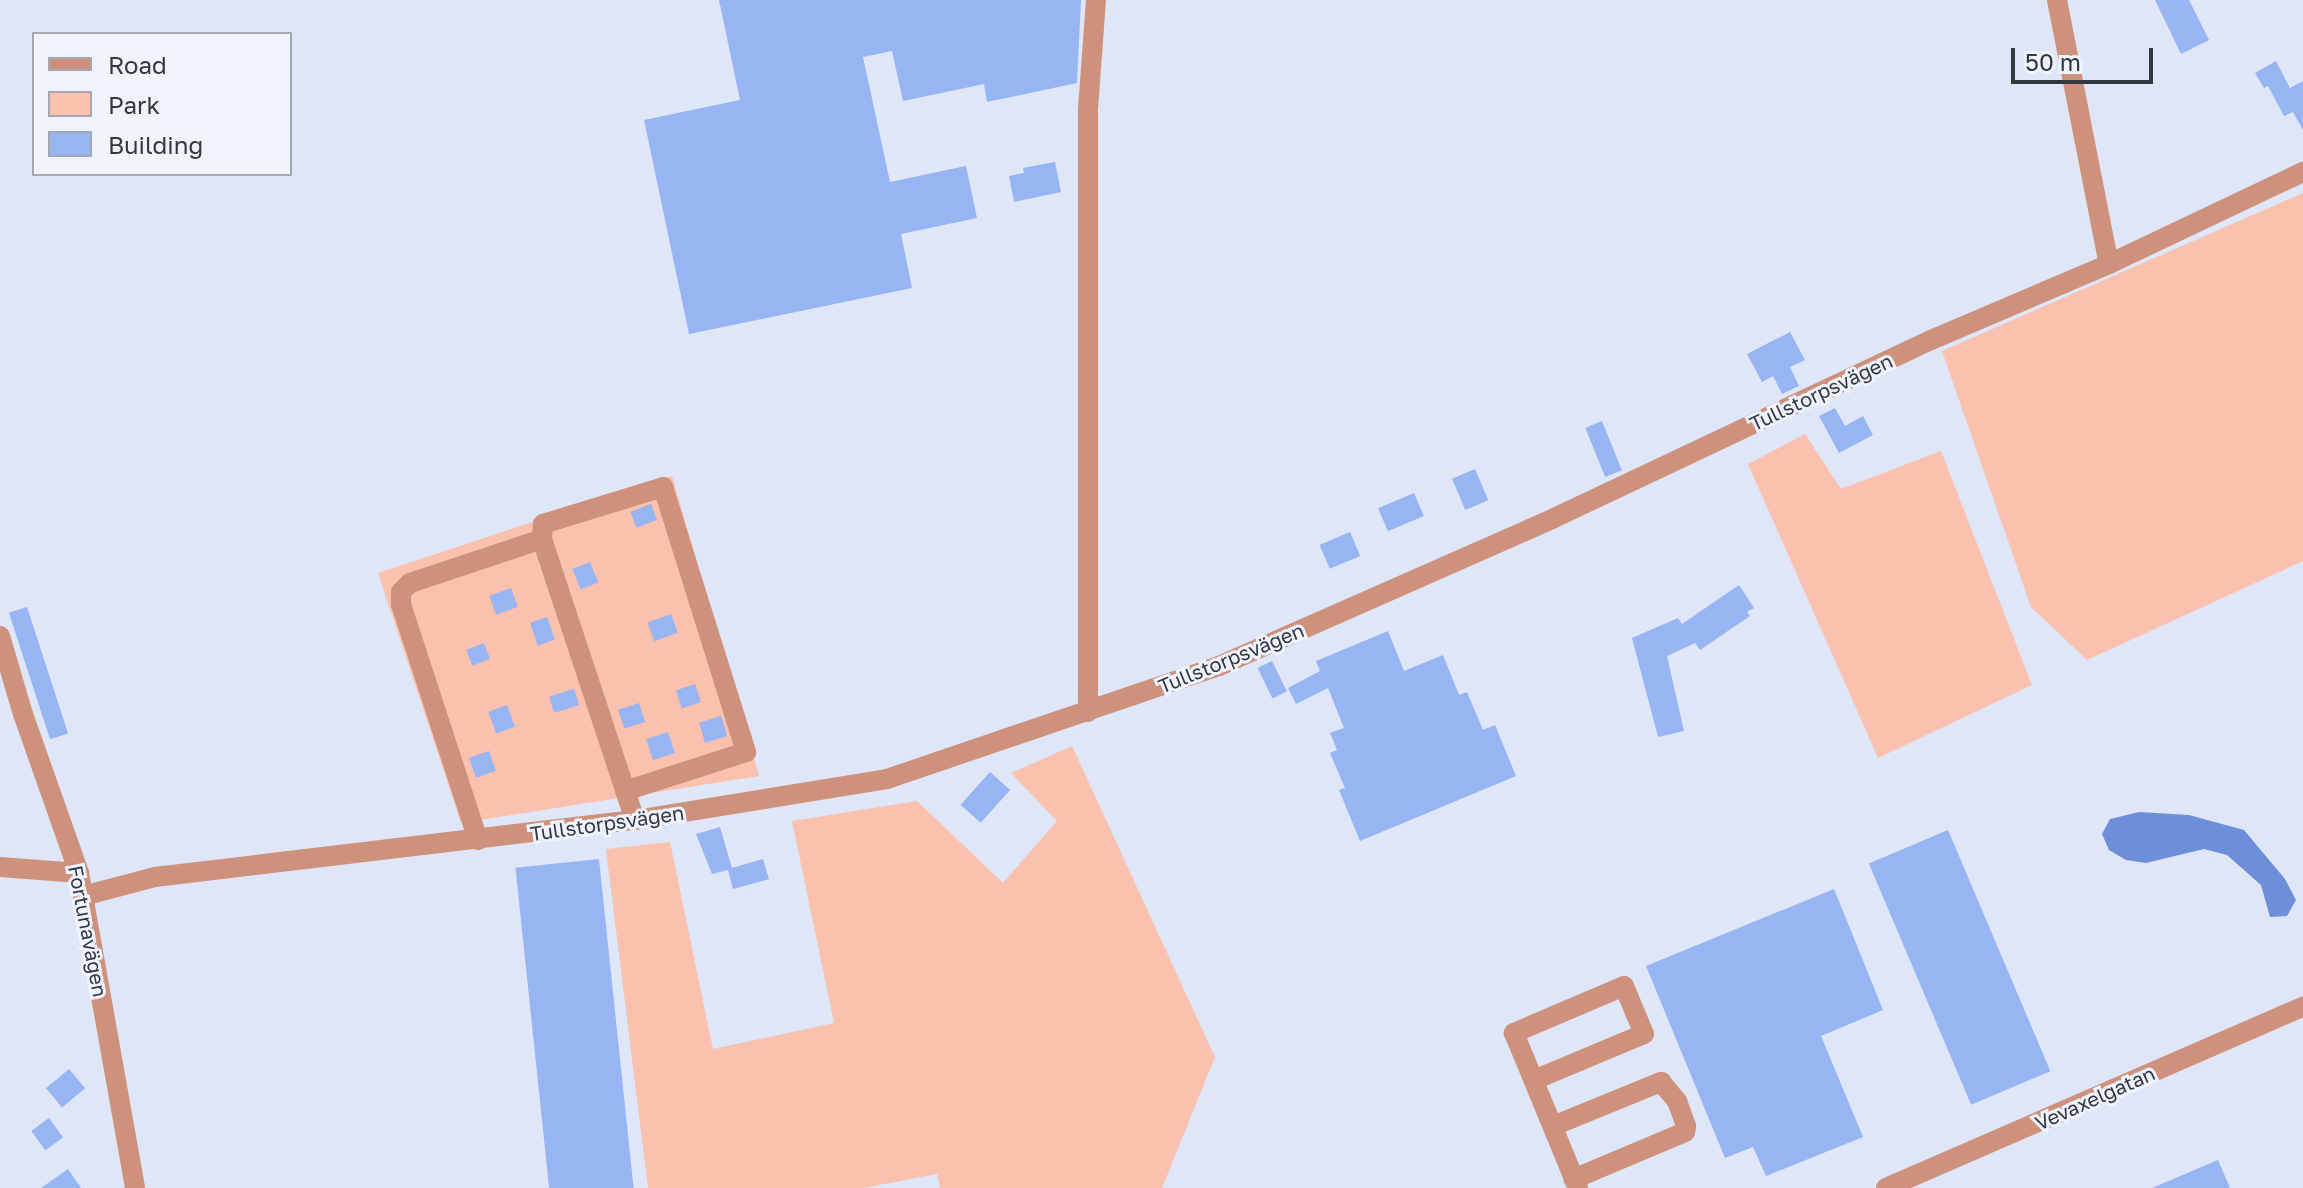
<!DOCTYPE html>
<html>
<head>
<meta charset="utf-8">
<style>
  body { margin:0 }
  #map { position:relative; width:2303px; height:1188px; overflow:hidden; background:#dee6f8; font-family:"Golos Text",sans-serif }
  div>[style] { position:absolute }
  .green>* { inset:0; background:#fac1ae }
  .water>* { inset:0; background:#6d8fda }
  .building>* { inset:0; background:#97b4f3; transform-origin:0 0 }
  .minor>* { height:20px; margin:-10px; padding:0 10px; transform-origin:10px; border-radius:10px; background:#ce917c }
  span { translate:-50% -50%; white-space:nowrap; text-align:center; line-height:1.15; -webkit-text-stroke:6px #eef3fe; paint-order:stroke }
  .street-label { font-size:20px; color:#33373e }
  .legend { position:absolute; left:32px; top:32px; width:260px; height:144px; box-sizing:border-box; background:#eef3fe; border:2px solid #a3a8b1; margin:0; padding:10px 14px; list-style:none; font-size:24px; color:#33373e }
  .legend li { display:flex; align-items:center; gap:16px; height:40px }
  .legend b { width:40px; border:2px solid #a3a8b1 }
  .scale { position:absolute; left:2011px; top:48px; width:142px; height:36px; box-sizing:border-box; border:4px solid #33373e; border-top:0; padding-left:10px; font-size:24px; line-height:28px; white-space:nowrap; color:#33373e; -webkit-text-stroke:6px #eef3fe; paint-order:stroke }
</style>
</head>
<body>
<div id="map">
  <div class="green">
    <div style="clip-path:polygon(2303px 193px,2303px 561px,2087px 660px,2031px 607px,1942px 351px)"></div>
    <div style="clip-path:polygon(1805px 434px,1841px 489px,1941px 451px,2032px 685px,1878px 758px,1748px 464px)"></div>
    <div style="clip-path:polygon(672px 476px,759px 776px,461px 823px,378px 573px)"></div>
    <div style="clip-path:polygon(1072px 746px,1215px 1057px,1162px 1188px,940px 1188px,937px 1174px,863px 1188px,648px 1188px,606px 849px,670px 842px,713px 1049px,834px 1023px,792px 821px,917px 801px,1003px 883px,1057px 821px,1011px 773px)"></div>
  </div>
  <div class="water">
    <div style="clip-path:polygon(2139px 812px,2189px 815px,2244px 830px,2285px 879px,2296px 900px,2287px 916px,2270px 917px,2261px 885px,2227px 855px,2204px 849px,2146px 863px,2126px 860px,2109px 850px,2102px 834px,2110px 819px)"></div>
  </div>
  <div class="building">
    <div style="clip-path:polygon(719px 0,1081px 0,1077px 83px,987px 102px,984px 84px,903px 101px,892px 51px,863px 57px,890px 182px,966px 166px,977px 218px,901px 234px,912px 288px,689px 334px,644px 120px,740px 100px)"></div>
    <div style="clip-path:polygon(2155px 0,2189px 0,2209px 40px,2181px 54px)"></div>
    <div style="clip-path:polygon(2276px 61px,2290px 88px,2303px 81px,2303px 130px,2293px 112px,2284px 116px,2268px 86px,2264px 88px,2255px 73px)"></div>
    <div style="clip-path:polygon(1055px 162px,1061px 192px,1014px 202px,1009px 176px,1024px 173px,1023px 168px)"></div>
    <div style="clip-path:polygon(1790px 332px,1805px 360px,1790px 367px,1799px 386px,1782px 394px,1773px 376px,1762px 382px,1747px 354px)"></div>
    <div style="clip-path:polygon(1835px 408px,1845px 426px,1863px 416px,1873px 435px,1839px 453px,1819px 416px)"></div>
    <div style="left:1602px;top:421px;width:53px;height:18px;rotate:68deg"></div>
    <div style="left:1475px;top:469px;width:34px;height:25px;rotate:67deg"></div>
    <div style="left:1414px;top:493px;width:25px;height:39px;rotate:67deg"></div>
    <div style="left:651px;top:504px;width:17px;height:22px;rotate:69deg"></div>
    <div style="left:1350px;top:532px;width:26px;height:33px;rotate:67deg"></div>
    <div style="left:590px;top:562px;width:22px;height:19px;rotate:68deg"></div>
    <div style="clip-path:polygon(1739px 585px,1754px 608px,1747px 612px,1750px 616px,1700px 650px,1695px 643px,1667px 656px,1684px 731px,1658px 737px,1632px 638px,1678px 618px,1682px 624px)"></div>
    <div style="left:511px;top:588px;width:20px;height:23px;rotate:70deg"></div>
    <div style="left:27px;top:607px;width:133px;height:19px;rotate:72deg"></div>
    <div style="left:671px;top:614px;width:20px;height:25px;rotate:70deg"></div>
    <div style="left:547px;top:617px;width:24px;height:18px;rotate:71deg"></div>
    <div style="clip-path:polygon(1388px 631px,1404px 671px,1443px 655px,1459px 695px,1467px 692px,1483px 730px,1495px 725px,1516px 776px,1360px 841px,1339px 790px,1345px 788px,1330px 753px,1337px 750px,1330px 733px,1344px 728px,1328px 688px,1296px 704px,1288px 688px,1320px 671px,1316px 661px)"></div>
    <div style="left:484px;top:643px;width:17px;height:19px;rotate:69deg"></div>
    <div style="left:1272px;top:661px;width:34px;height:16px;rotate:64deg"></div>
    <div style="left:695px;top:684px;width:19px;height:20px;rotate:72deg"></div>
    <div style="left:574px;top:689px;width:17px;height:26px;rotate:73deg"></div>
    <div style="left:639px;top:703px;width:20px;height:22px;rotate:72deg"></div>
    <div style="left:507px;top:705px;width:23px;height:20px;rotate:70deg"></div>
    <div style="left:721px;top:716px;width:21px;height:23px;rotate:73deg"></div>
    <div style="left:668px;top:732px;width:22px;height:23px;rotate:72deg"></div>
    <div style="left:489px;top:751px;width:21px;height:21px;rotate:71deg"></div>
    <div style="left:990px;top:772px;width:27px;height:44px;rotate:42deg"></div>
    <div style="clip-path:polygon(720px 827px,732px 868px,763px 859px,769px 879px,733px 889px,728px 870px,712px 874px,696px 834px)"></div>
    <div style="left:1948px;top:830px;width:262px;height:86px;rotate:67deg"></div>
    <div style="left:599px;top:859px;width:331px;height:84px;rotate:84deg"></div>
    <div style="clip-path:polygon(1834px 889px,1883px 1010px,1821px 1036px,1863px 1137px,1766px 1176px,1753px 1147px,1725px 1158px,1646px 966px)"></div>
    <div style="left:69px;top:1069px;width:25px;height:30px;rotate:50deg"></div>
    <div style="left:49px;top:1118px;width:24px;height:22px;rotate:54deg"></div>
    <div style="clip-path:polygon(2218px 1160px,2230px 1188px,2152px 1188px)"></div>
    <div style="clip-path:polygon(68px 1169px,81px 1188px,41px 1188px)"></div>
  </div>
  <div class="minor">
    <div style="left:2057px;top:0;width:269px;rotate:78.9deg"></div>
    <div style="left:542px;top:539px;width:15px;rotate:-86deg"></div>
    <div style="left:543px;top:524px;width:126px;rotate:-17.1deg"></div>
    <div style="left:663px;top:487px;width:278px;rotate:72.6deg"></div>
    <div style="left:746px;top:752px;width:127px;rotate:162.1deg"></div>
    <div style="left:0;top:636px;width:81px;rotate:73.6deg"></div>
    <div style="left:23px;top:714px;width:169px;rotate:70.6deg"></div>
    <div style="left:79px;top:873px;width:320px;rotate:79.9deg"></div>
    <div style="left:1088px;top:712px;width:603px;rotate:-90deg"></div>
    <div style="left:1088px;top:109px;width:109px;rotate:-85.8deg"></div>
    <div style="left:478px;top:840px;width:247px;rotate:-108.1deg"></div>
    <div style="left:401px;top:605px;width:13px;rotate:-90deg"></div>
    <div style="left:401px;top:592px;width:13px;rotate:-45deg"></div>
    <div style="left:410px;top:583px;width:139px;rotate:-18.4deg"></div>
    <div style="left:542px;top:539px;width:296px;rotate:71.7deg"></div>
    <div style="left:0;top:867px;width:79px;rotate:4.3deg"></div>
    <div style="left:83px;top:896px;width:74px;rotate:-14.8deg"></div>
    <div style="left:155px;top:877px;width:483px;rotate:-6.8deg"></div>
    <div style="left:635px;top:820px;width:255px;rotate:-9.2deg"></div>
    <div style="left:887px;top:779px;width:351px;rotate:-18.8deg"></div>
    <div style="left:1219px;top:666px;width:364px;rotate:-23.8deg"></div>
    <div style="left:1552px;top:519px;width:419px;rotate:-25.3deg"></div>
    <div style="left:1931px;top:340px;width:194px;rotate:-23.1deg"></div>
    <div style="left:2109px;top:264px;width:215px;rotate:-25.4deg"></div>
    <div style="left:1534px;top:1080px;width:119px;rotate:-22.7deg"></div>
    <div style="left:1644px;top:1034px;width:52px;rotate:-112.6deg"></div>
    <div style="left:1624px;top:986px;width:120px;rotate:156.9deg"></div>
    <div style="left:1514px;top:1033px;width:168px;rotate:67.6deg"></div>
    <div style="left:1553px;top:1126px;width:117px;rotate:-22.2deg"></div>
    <div style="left:1661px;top:1082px;width:25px;rotate:50deg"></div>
    <div style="left:1677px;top:1101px;width:27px;rotate:70deg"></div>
    <div style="left:1686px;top:1126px;width:6px;rotate:99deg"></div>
    <div style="left:1685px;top:1132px;width:121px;rotate:157.1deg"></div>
    <div style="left:1886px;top:1188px;width:455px;rotate:-23.5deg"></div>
  </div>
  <div class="street-label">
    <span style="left:1821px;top:392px;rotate:-25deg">Tullstorpsvägen</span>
    <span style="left:1231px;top:658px;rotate:-22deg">Tullstorpsvägen</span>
    <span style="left:607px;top:823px;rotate:-8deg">Tullstorpsvägen</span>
    <span style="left:88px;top:931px;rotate:79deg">Fortunavägen</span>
    <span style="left:2095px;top:1098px;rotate:-24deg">Vevaxelgatan</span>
  </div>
  <ul class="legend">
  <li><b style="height:10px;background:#ce917c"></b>Road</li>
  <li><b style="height:22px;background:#fac1ae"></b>Park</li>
  <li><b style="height:22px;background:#97b4f3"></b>Building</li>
  </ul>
  <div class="scale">50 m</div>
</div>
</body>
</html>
